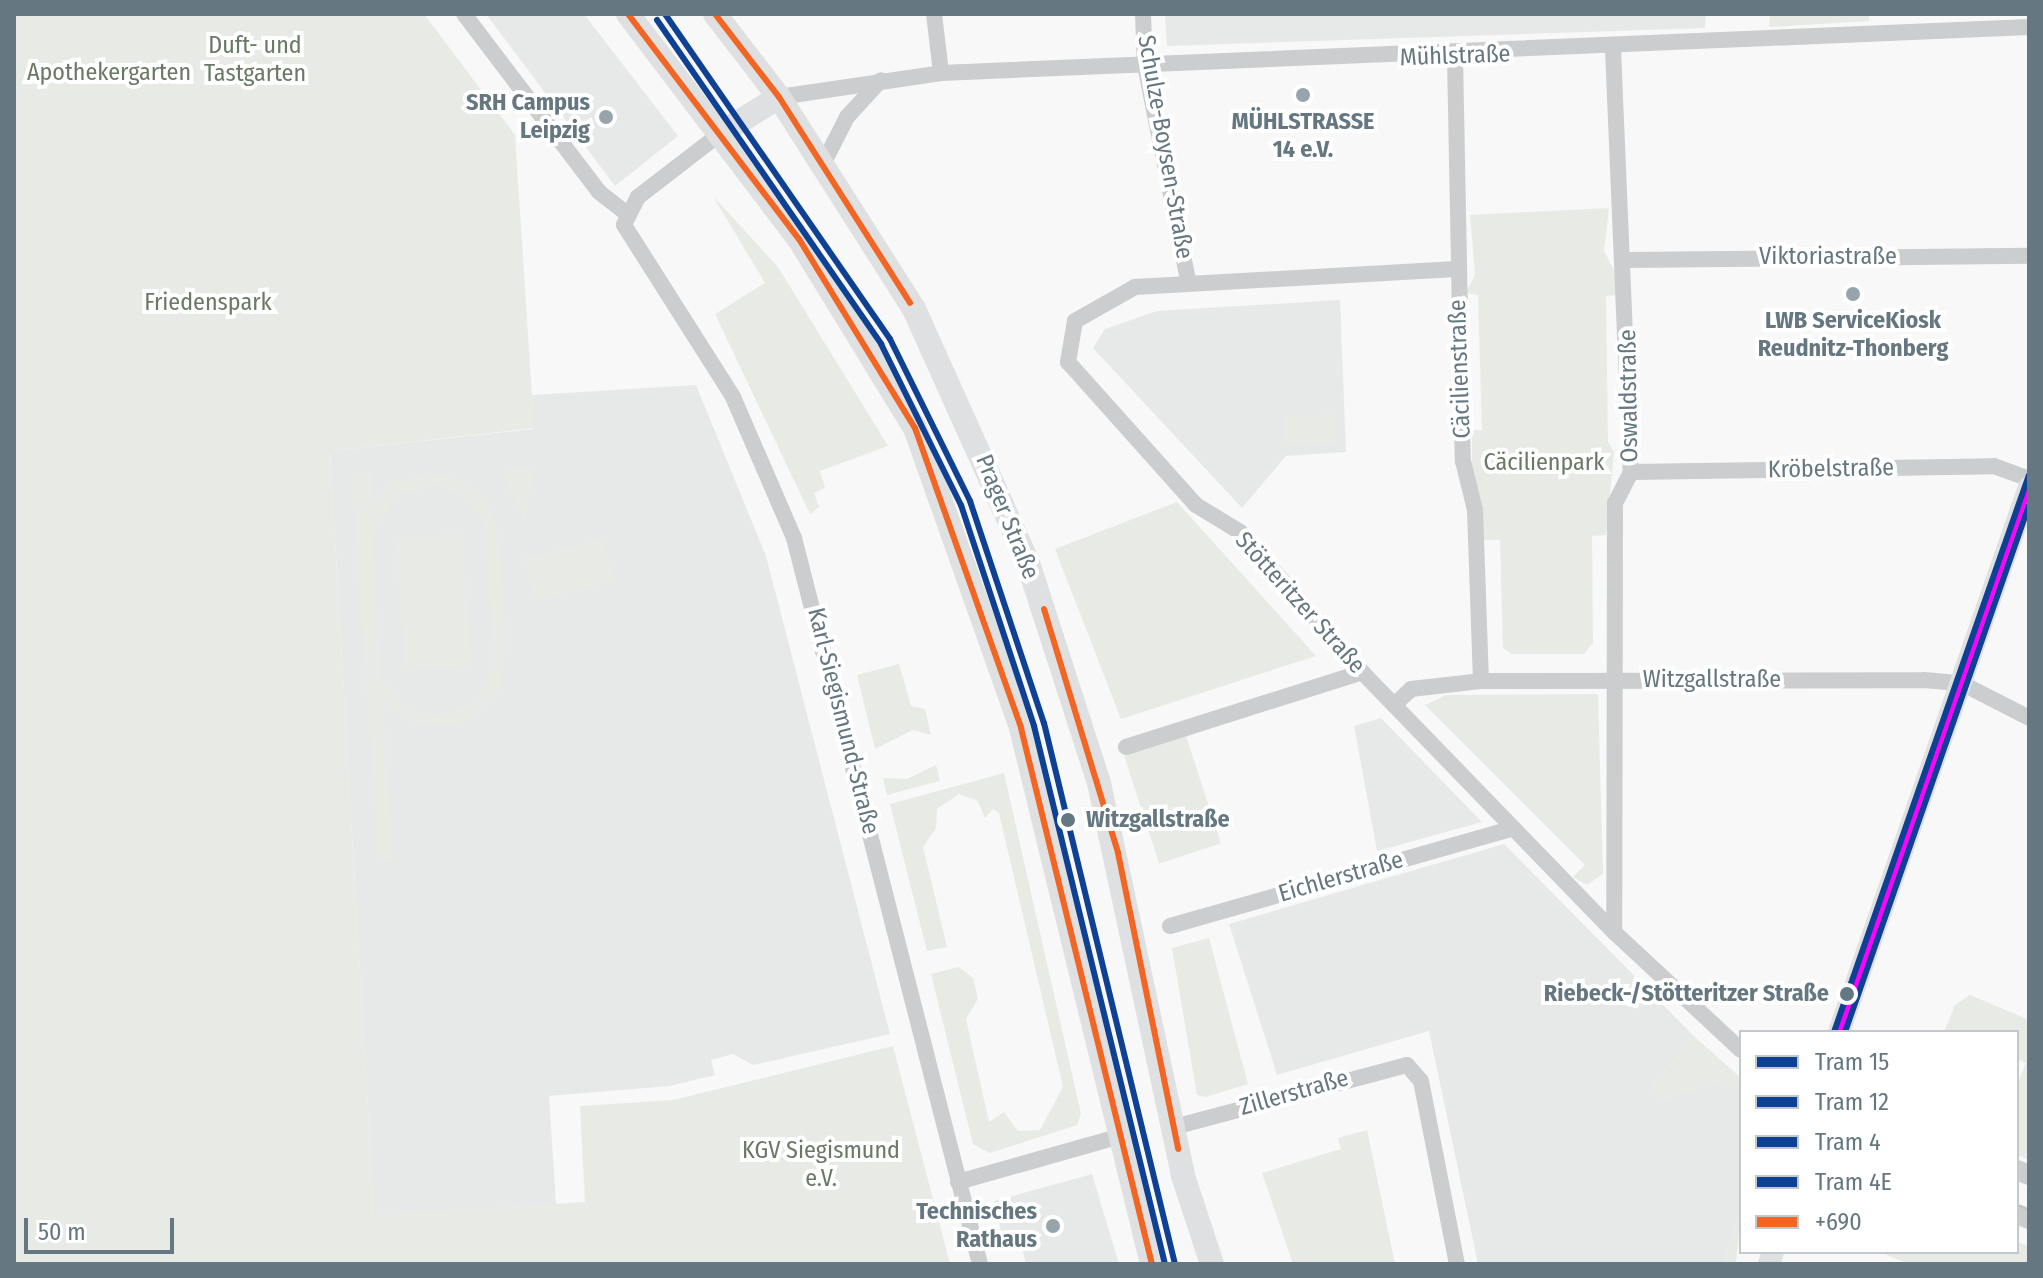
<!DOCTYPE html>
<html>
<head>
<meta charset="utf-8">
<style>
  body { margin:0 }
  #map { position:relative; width:2043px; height:1278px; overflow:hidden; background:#f8f8f8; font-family:"Fira Sans Condensed",sans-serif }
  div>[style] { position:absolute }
  .built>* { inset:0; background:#e7e9e8 }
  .green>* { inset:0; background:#e7eae5; transform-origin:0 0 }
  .minor>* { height:16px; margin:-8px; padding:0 8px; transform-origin:8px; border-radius:8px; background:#cbcdce }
  .tertiary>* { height:20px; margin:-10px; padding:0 10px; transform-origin:10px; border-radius:10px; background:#cbcdce }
  .secondary>* { height:22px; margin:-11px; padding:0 11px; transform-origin:11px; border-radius:11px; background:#dfe0e1 }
  .primary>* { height:24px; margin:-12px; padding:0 12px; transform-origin:12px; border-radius:12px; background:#dfe0e1 }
  .tram>* { height:2px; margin:-1px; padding:0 1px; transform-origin:1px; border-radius:1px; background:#c1c2c3 }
  .bus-1>* { height:6px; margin:-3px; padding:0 3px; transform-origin:3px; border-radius:3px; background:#f26522 }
  .bus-2>* { height:6px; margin:-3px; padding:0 3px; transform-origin:3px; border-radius:3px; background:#f0f }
  .tram-1>* { height:6px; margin:-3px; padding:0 3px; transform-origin:3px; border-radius:3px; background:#0e4094 }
  .tram-2>* { height:6px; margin:-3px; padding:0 3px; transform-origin:3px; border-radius:3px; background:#0e4094 }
  .tram-3>* { height:6px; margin:-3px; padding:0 3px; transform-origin:3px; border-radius:3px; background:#0e4094 }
  .tram-4>* { height:6px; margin:-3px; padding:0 3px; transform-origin:3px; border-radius:3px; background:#0e4094 }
  .dots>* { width:22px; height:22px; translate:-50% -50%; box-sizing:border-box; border:4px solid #fff; border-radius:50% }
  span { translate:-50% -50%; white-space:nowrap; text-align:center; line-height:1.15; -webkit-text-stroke:8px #fff; paint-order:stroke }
  .park-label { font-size:24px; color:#697964 }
  .street-label { font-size:24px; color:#657781 }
  .poi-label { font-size:24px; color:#657781; font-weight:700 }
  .right { translate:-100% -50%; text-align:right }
  .stop-label { font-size:24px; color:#657781; font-weight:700 }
  .left { translate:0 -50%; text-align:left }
  .frame { position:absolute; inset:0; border:16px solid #657781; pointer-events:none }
  .legend { position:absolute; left:1739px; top:1030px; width:280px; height:224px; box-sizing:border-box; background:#fff; border:2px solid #c1c9cd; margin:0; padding:10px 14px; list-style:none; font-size:24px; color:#657781 }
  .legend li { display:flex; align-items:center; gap:16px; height:40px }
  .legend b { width:40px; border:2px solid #c1c9cd }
  .scale { position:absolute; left:24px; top:1218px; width:150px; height:36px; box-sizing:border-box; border:4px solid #657781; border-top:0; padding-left:10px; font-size:24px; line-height:28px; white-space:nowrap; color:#657781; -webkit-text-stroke:6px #fff; paint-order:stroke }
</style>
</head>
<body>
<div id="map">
  <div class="built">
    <div style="clip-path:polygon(486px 14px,584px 14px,678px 136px,615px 186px)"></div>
    <div style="clip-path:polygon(1165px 14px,1706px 14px,1705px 28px,1167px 46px)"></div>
    <div style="clip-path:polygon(1340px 300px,1346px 452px,1286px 456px,1242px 508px,1093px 348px,1105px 329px,1157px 311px)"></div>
    <div style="clip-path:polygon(696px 385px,766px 556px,890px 1034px,753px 1065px,733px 1054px,711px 1060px,715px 1075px,670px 1086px,549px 1096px,556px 1204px,374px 1216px,330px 451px,533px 429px,532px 395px)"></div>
    <div style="clip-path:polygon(1381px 718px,1482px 822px,1377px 851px,1354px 726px)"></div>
    <div style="clip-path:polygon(1504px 844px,1696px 1038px,1651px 1085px,1663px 1098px,1714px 1083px,1741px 1088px,1741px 1211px,1723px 1264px,1478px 1264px,1429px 1031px,1277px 1075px,1229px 924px)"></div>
    <div style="clip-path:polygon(1092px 1174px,1119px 1264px,1026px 1264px,1019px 1236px,1003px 1240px,994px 1201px)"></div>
  </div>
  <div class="green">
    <div style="clip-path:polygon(14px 14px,424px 14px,515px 135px,534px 428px,330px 451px,374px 1215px,585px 1202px,580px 1106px,673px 1100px,893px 1046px,950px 1264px,14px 1264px)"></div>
    <div style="clip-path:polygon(1770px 14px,1869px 14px,1869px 21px,1769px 27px)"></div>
    <div style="clip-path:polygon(713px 196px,778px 267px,888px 446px,820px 471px,825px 488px,814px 493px,819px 507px,810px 514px,715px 314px,765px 283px)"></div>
    <div style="clip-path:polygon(1609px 208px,1604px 251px,1621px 284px,1619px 295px,1606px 296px,1608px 442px,1614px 452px,1606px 535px,1592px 536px,1593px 643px,1584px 654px,1512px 654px,1503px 648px,1500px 540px,1484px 540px,1472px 482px,1472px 430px,1482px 430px,1478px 295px,1466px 293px,1475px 274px,1470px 215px)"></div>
    <div style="left:1335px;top:415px;width:28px;height:51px;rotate:88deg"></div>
    <div style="clip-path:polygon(516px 467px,534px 467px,525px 522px,502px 472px)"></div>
    <div style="clip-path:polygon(evenodd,372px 472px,370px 507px,393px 483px,428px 473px,462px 480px,486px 499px,497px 527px,507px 640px,499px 692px,465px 722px,416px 725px,383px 703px,392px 860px,379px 861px,352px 474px,372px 472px,437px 484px,468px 500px,485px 522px,495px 665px,475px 702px,438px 717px,405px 707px,381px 680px,372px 536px,395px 496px,437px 484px)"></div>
    <div style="clip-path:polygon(1177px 502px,1316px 656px,1121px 719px,1055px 549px)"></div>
    <div style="left:462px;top:534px;width:132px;height:66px;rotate:86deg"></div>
    <div style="left:603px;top:539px;width:44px;height:81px;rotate:76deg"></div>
    <div style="clip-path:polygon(899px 664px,911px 706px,925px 709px,931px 735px,913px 730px,875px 749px,857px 675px)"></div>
    <div style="clip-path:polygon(1598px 694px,1603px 874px,1587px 885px,1573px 877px,1585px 865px,1425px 705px,1446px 695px)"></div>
    <div style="left:1186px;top:736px;width:113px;height:65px;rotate:72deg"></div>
    <div style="clip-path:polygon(936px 765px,940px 781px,887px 795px,883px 778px,907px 779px)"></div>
    <div style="clip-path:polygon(1004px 773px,1081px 1114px,1077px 1125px,990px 1153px,973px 1144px,931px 974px,959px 967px,973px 978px,978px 999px,966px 1019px,989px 1122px,1004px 1112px,1018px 1131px,1040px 1130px,1063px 1087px,999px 813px,993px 809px,985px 818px,978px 801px,959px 794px,937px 809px,936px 828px,923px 847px,947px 947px,927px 951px,890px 804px)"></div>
    <div style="clip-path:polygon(1209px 938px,1248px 1084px,1206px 1097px,1197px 1095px,1172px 948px)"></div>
    <div style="clip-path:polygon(1970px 995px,2029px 1020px,2029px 1160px,2017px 1155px,2017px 1085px,2026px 1063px,2017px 1059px,2017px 1032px,1945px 1030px,1955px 1005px)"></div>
    <div style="clip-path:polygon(1696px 1038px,1741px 1078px,1741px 1088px,1714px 1083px,1663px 1098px,1651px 1085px)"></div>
    <div style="clip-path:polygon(1367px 1130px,1395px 1264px,1293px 1264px,1262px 1173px,1341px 1149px,1338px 1138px)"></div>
    <div style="clip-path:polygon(1741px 1211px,1736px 1264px,1723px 1264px)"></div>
    <div style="clip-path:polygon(2017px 1242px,2029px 1246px,2029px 1264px,1909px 1264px,1880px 1252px,2017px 1252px)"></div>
  </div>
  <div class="minor">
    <div style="left:464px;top:14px;width:223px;rotate:52.8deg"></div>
    <div style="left:599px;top:192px;width:33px;rotate:38deg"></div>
    <div style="left:934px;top:14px;width:59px;rotate:83.2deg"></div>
    <div style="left:1143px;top:14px;width:51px;rotate:87.8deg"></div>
    <div style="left:1145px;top:65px;width:220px;rotate:78.7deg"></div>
    <div style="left:1613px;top:49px;width:423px;rotate:87.6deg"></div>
    <div style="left:1631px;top:472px;width:35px;rotate:117deg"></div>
    <div style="left:1615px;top:503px;width:429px;rotate:90.1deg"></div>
    <div style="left:1455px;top:56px;width:405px;rotate:88.9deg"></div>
    <div style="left:1463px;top:461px;width:50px;rotate:76.2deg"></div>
    <div style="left:1475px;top:510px;width:171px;rotate:88deg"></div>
    <div style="left:779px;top:97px;width:164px;rotate:-8.4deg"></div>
    <div style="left:941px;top:73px;width:1089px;rotate:-2.42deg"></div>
    <div style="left:721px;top:133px;width:105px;rotate:142.4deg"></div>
    <div style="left:638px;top:197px;width:31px;rotate:117deg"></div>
    <div style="left:624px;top:225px;width:204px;rotate:57.6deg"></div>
    <div style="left:733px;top:397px;width:154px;rotate:66.6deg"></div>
    <div style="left:794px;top:538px;width:749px;rotate:75.63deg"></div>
    <div style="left:823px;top:164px;width:53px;rotate:-62.9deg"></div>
    <div style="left:847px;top:117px;width:50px;rotate:-47.4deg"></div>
    <div style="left:1626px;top:260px;width:403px;rotate:-0.6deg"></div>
    <div style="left:1456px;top:269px;width:322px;rotate:176.8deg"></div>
    <div style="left:1135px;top:287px;width:69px;rotate:150.5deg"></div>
    <div style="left:1075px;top:321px;width:42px;rotate:99.7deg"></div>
    <div style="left:1068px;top:362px;width:192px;rotate:48.2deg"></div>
    <div style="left:1196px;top:505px;width:52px;rotate:31.5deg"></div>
    <div style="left:1240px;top:532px;width:186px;rotate:48.9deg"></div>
    <div style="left:1362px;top:672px;width:362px;rotate:45.9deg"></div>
    <div style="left:1614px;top:932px;width:173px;rotate:42.9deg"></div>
    <div style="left:1631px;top:472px;width:363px;rotate:-0.9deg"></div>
    <div style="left:1994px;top:466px;width:37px;rotate:20deg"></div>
    <div style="left:1394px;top:705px;width:23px;rotate:-43deg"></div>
    <div style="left:1411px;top:689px;width:70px;rotate:-6.5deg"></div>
    <div style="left:1481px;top:681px;width:443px;rotate:-0.1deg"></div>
    <div style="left:1924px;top:680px;width:37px;rotate:5deg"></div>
    <div style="left:1961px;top:683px;width:76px;rotate:27.2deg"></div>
    <div style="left:1126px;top:747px;width:248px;rotate:-17.6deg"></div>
    <div style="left:1170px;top:926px;width:357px;rotate:-15.9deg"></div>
    <div style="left:1174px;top:1127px;width:241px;rotate:-14.9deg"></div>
    <div style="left:1407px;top:1065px;width:21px;rotate:49deg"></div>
    <div style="left:1421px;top:1081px;width:187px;rotate:78.9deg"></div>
    <div style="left:958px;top:1182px;width:165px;rotate:-15.8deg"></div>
  </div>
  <div class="tertiary">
    <div style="left:2017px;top:1170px;width:13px;rotate:23deg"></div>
    <div style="left:2017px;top:1214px;width:13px;rotate:23deg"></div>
  </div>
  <div class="secondary">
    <div style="left:1839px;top:1032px;width:577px;rotate:-70.78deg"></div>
    <div style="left:1769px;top:1264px;width:13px;rotate:-72deg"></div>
  </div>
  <div class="primary">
    <div style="left:628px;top:14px;width:283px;rotate:52.8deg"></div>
    <div style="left:799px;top:239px;width:222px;rotate:58.5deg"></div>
    <div style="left:915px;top:428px;width:318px;rotate:70.5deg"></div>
    <div style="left:1021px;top:728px;width:552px;rotate:76.27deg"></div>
    <div style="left:715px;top:14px;width:105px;rotate:52.4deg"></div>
    <div style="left:779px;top:97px;width:251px;rotate:57.5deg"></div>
    <div style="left:914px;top:309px;width:275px;rotate:65.8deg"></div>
    <div style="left:1027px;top:560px;width:234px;rotate:72.1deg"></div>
    <div style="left:1099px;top:783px;width:402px;rotate:77.9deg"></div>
    <div style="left:1183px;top:1176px;width:93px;rotate:71.8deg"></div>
    <div style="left:721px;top:133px;width:68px;rotate:-31.8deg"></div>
  </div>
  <div class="tram">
    <div style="left:2017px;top:1205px;width:13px;rotate:23deg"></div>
  </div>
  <div class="bus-1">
    <div style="left:628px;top:14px;width:283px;rotate:52.8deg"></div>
    <div style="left:799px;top:239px;width:222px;rotate:58.5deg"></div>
    <div style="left:915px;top:428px;width:318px;rotate:70.5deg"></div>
    <div style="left:1021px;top:728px;width:552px;rotate:76.27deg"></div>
    <div style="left:715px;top:14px;width:105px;rotate:52.4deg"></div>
    <div style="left:779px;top:97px;width:244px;rotate:57.5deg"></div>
    <div style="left:1044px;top:609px;width:255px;rotate:73.1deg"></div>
    <div style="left:1118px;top:853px;width:302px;rotate:78.5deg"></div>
  </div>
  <div class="bus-2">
    <div style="left:1839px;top:1032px;width:577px;rotate:-70.78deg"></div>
  </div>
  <div class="tram-1">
    <div style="left:665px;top:14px;width:395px;rotate:55.3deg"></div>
    <div style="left:890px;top:339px;width:181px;rotate:63.7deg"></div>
    <div style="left:970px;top:501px;width:234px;rotate:71.6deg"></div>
    <div style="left:1044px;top:723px;width:557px;rotate:76.39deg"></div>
  </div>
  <div class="tram-2">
    <div style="left:657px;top:20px;width:394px;rotate:55.3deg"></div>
    <div style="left:881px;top:344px;width:180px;rotate:63.6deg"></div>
    <div style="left:961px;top:505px;width:233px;rotate:71.7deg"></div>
    <div style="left:1034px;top:726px;width:554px;rotate:76.32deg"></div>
  </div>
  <div class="tram-3">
    <div style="left:1834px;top:1032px;width:590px;rotate:-70.71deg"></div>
  </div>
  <div class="tram-4">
    <div style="left:1845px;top:1032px;width:558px;rotate:-70.75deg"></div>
  </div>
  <div class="dots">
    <div style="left:1303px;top:95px;background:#98a4ab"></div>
    <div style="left:606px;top:117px;background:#98a4ab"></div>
    <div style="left:1853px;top:294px;background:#98a4ab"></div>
    <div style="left:1068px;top:820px;background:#657781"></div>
    <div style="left:1847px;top:994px;background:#657781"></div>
    <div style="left:1053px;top:1226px;background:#98a4ab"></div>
  </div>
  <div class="park-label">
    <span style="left:255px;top:60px">Duft- und<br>Tastgarten</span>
    <span style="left:109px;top:73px">Apothekergarten</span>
    <span style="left:208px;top:303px">Friedenspark</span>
    <span style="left:1544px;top:463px">Cäcilienpark</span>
    <span style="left:821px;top:1165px">KGV Siegismund<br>e.V.</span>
  </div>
  <div class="street-label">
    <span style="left:1455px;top:56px;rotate:-2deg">Mühlstraße</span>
    <span style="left:1165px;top:147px;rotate:80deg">Schulze-Boysen-Straße</span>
    <span style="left:1828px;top:257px">Viktoriastraße</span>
    <span style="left:1460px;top:369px;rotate:-92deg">Cäcilienstraße</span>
    <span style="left:1629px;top:396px;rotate:-91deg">Oswaldstraße</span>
    <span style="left:1831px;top:469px;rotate:-1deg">Kröbelstraße</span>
    <span style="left:1007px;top:517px;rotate:68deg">Prager Straße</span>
    <span style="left:1300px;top:603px;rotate:48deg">Stötteritzer Straße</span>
    <span style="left:1712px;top:680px">Witzgallstraße</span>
    <span style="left:843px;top:721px;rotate:76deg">Karl-Siegismund-Straße</span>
    <span style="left:1341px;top:877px;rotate:-16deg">Eichlerstraße</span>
    <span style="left:1294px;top:1093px;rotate:-16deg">Zillerstraße</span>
  </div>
  <div class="poi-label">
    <span class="right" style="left:590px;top:117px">SRH Campus<br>Leipzig</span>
    <span style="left:1303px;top:136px">MÜHLSTRASSE<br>14 e.V.</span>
    <span style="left:1853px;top:335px">LWB ServiceKiosk<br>Reudnitz-Thonberg</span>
    <span class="right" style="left:1037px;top:1226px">Technisches<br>Rathaus</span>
  </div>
  <div class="stop-label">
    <span class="left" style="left:1086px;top:820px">Witzgallstraße</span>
    <span class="right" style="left:1829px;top:994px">Riebeck-/Stötteritzer Straße</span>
  </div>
  <div class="frame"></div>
  <ul class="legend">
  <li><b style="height:10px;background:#0e4094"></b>Tram 15</li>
  <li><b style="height:10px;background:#0e4094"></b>Tram 12</li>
  <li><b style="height:10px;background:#0e4094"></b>Tram 4</li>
  <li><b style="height:10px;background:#0e4094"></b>Tram 4E</li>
  <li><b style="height:10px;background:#f26522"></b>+690</li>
  </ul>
  <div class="scale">50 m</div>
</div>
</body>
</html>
